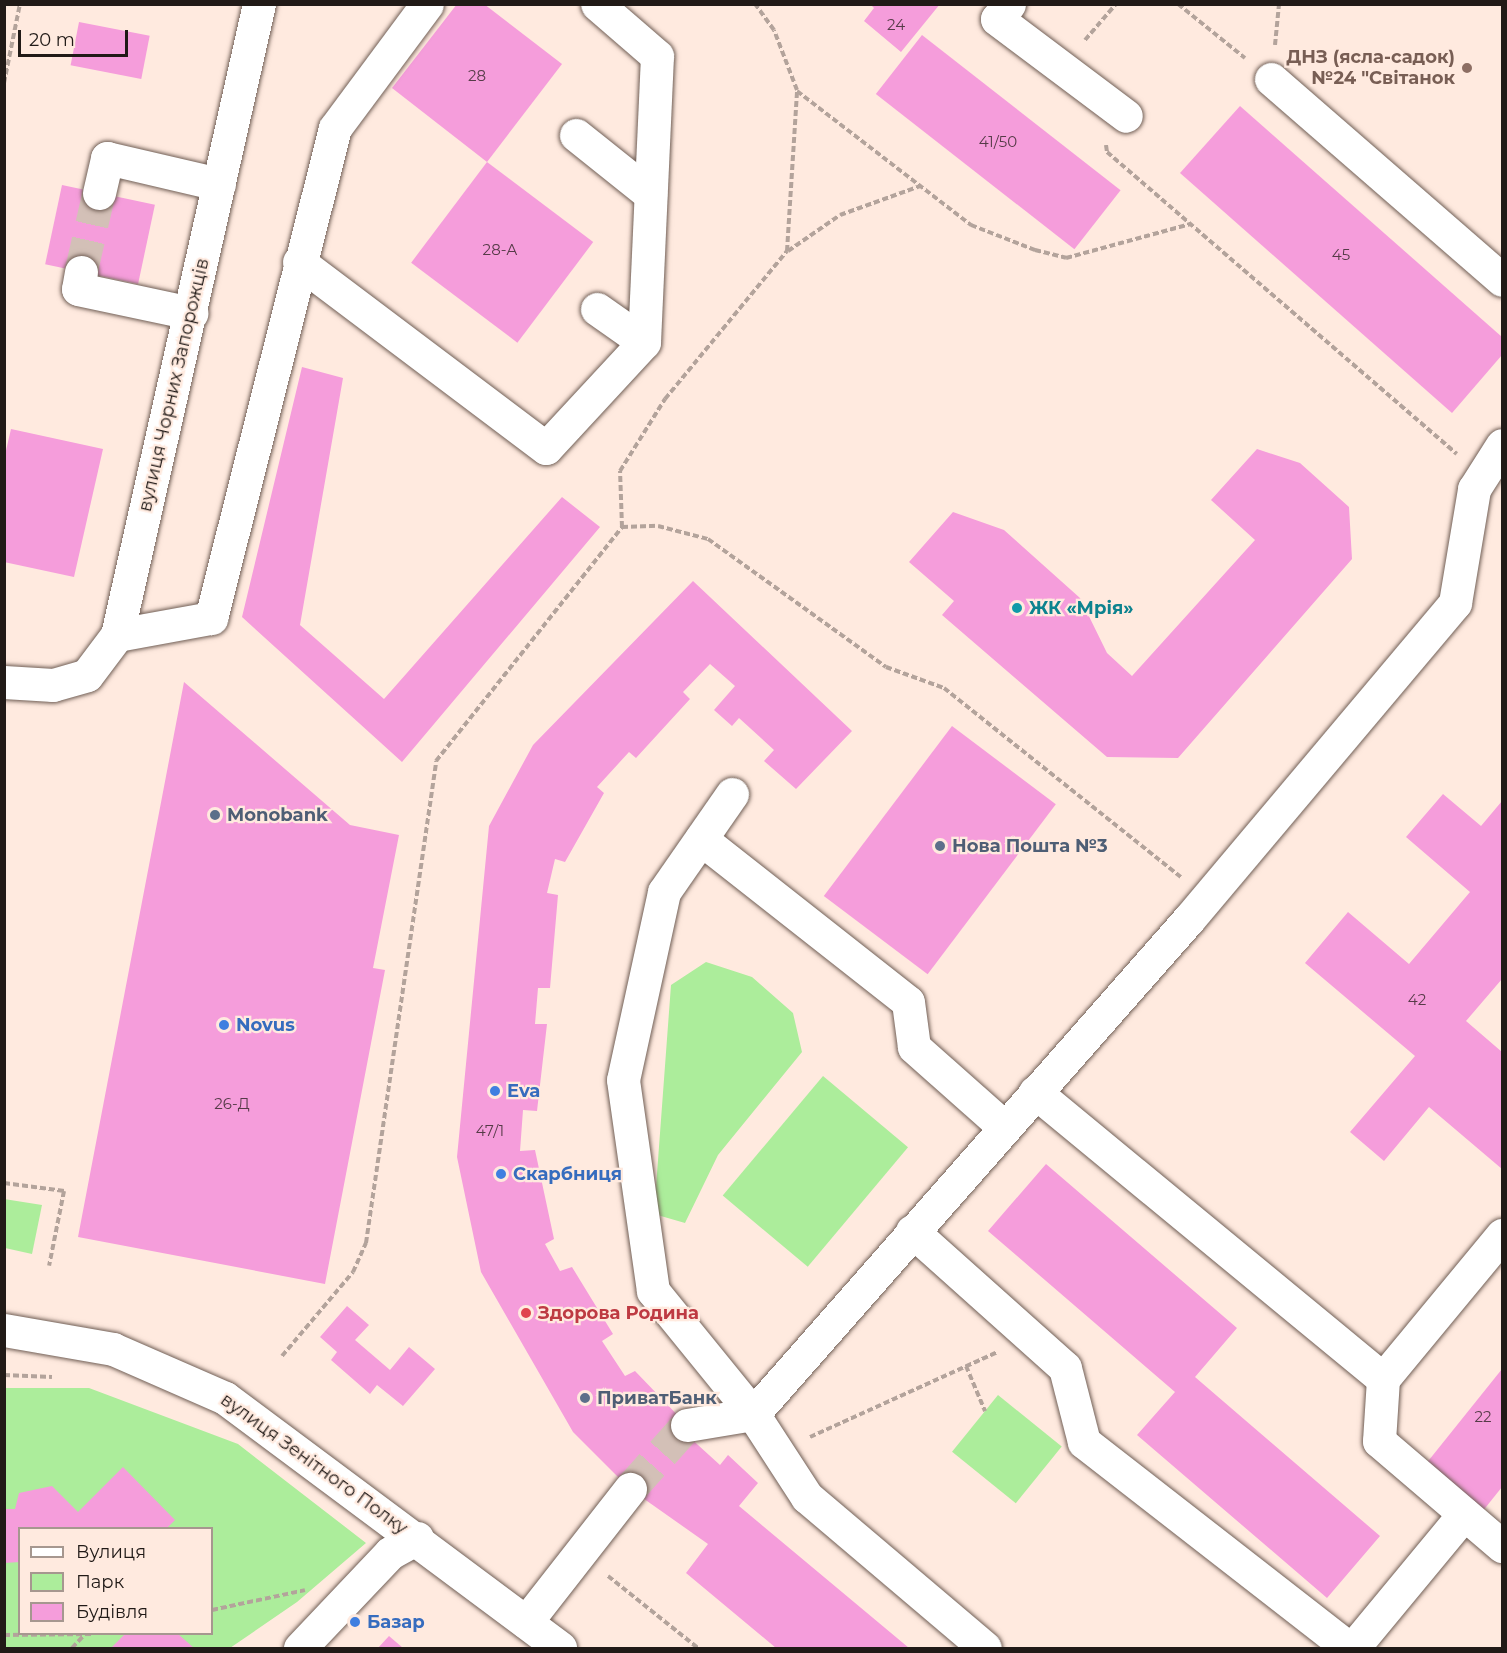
<!DOCTYPE html>
<html>
<head>
<meta charset="utf-8">
<style>
  body { margin:0 }
  #map { position:relative; width:1507px; height:1653px; overflow:hidden; background:#ffeadf; font-family:Montserrat,sans-serif }
  div>[style] { position:absolute }
  .green>* { inset:0; background:#aced9b; transform-origin:0 0 }
  .building>* { inset:0; background:#f59ddb; transform-origin:0 0 }
  .minor-tunnel>* { height:33px; margin-top:-16.5px; transform-origin:0; background:repeating-linear-gradient(90deg,#d3c0b7 0 33px,transparent 0 49px) }
  .path>* { height:4px; margin-top:-2px; transform-origin:0; background:repeating-linear-gradient(90deg,#b3a39b 0 6px,transparent 0 9px) }
  .roads { filter:drop-shadow(0 0 2px #715f56) drop-shadow(0 0 2px #715f56) }
  .minor>* { height:33px; margin:-16.5px; padding:0 16.5px; transform-origin:16.5px; border-radius:16.5px; background:#fff }
  .dots>* { width:16px; height:16px; translate:-50% -50%; box-sizing:border-box; border:3px solid #ffeadf; border-radius:50% }
  span { translate:-50% -50%; white-space:nowrap; text-align:center; line-height:1.15; -webkit-text-stroke:4.5px #ffeadf; paint-order:stroke }
  .number-label { font-size:15px; color:#563b48 }
  .number-label span { -webkit-text-stroke-width:0 }
  .education-label { font-size:18px; color:#785e54; font-weight:700 }
  .right { translate:-100% -50%; text-align:right }
  .street-label { font-size:18px; color:#211a17 }
  .culture-label { font-size:18px; color:#0d838f; font-weight:700 }
  .left { translate:0 -50%; text-align:left }
  .service-label { font-size:18px; color:#4e5e75; font-weight:700 }
  .shop-label { font-size:18px; color:#366cbe; font-weight:700 }
  .health-label { font-size:18px; color:#be3a42; font-weight:700 }
  .frame { position:absolute; inset:0; border:6px solid #211a17; pointer-events:none }
  .legend { position:absolute; left:18px; top:1527px; width:195px; height:108px; box-sizing:border-box; background:#ffeadf; border:2px solid #a6978f; margin:0; padding:8px 10px; list-style:none; font-size:18px; color:#211a17 }
  .legend li { display:flex; align-items:center; gap:12px; height:30px }
  .legend b { width:30px; border:2px solid #a6978f }
  .scale { position:absolute; left:18px; top:30px; width:110px; height:27px; box-sizing:border-box; border:3px solid #211a17; border-top:0; padding-left:8px; font-size:18px; line-height:21px; white-space:nowrap; color:#211a17; -webkit-text-stroke:4px #ffeadf; paint-order:stroke }
</style>
</head>
<body>
<div id="map">
  <div class="green">
    <div style="clip-path:polygon(706px 962px,752px 977px,793px 1013px,802px 1052px,718px 1155px,685px 1223px,654px 1214px,671px 985px)"></div>
    <div style="left:823px;top:1076px;width:111px;height:156px;rotate:40deg"></div>
    <div style="clip-path:polygon(4px 1199px,42px 1205px,32px 1254px,5px 1248px)"></div>
    <div style="clip-path:polygon(evenodd,4px 1388px,89px 1388px,238px 1444px,366px 1543px,297px 1602px,230px 1648px,5px 1648px,4px 1388px,20px 1528px,212px 1528px,212px 1634px,20px 1634px,20px 1528px)"></div>
    <div style="left:998px;top:1395px;width:82px;height:73px;rotate:39deg"></div>
  </div>
  <div class="building">
    <div style="clip-path:polygon(457px 4px,484px 4px,562px 64px,487px 162px,392px 88px)"></div>
    <div style="clip-path:polygon(870px 4px,940px 4px,901px 52px,864px 21px,874px 8px)"></div>
    <div style="left:79px;top:22px;width:72px;height:44px;rotate:11deg"></div>
    <div style="left:922px;top:35px;width:252px;height:75px;rotate:38deg"></div>
    <div style="clip-path:polygon(1240px 106px,1502px 337px,1502px 355px,1452px 413px,1180px 173px)"></div>
    <div style="left:487px;top:162px;width:133px;height:126px;rotate:37deg"></div>
    <div style="left:62px;top:185px;width:95px;height:81px;rotate:12deg"></div>
    <div style="clip-path:polygon(302px 367px,343px 378px,300px 625px,384px 699px,562px 497px,600px 527px,402px 762px,242px 617px)"></div>
    <div style="clip-path:polygon(11px 429px,103px 449px,74px 577px,4px 562px,4px 459px)"></div>
    <div style="clip-path:polygon(1257px 449px,1300px 463px,1349px 507px,1352px 559px,1178px 758px,1107px 757px,942px 615px,954px 601px,909px 562px,953px 512px,1004px 530px,1080px 598px,1107px 653px,1132px 676px,1255px 540px,1211px 500px)"></div>
    <div style="clip-path:polygon(693px 581px,852px 731px,796px 789px,764px 761px,774px 750px,739px 718px,732px 726px,714px 710px,735px 686px,710px 664px,683px 692px,690px 699px,636px 758px,629px 752px,597px 787px,604px 793px,565px 862px,555px 859px,547px 893px,558px 895px,550px 988px,538px 988px,535px 1024px,547px 1024px,537px 1111px,523px 1110px,520px 1151px,535px 1150px,554px 1239px,545px 1244px,560px 1271px,572px 1267px,613px 1334px,602px 1341px,625px 1376px,635px 1371px,687px 1425px,687px 1435px,720px 1465px,728px 1455px,758px 1483px,739px 1506px,909px 1648px,776px 1648px,686px 1573px,708px 1544px,630px 1489px,573px 1432px,481px 1272px,457px 1157px,489px 826px,533px 745px)"></div>
    <div style="clip-path:polygon(184px 682px,350px 825px,399px 835px,373px 968px,385px 970px,325px 1284px,78px 1237px)"></div>
    <div style="left:952px;top:726px;width:130px;height:213px;rotate:37deg"></div>
    <div style="clip-path:polygon(1443px 794px,1481px 826px,1502px 801px,1502px 979px,1466px 1021px,1502px 1052px,1502px 1169px,1429px 1107px,1384px 1161px,1350px 1132px,1415px 1056px,1305px 963px,1348px 912px,1409px 964px,1470px 892px,1406px 837px)"></div>
    <div style="clip-path:polygon(1046px 1164px,1237px 1328px,1195px 1377px,1380px 1536px,1327px 1598px,1137px 1435px,1175px 1392px,988px 1231px)"></div>
    <div style="clip-path:polygon(347px 1306px,369px 1325px,355px 1340px,390px 1370px,409px 1347px,435px 1369px,403px 1406px,377px 1385px,370px 1394px,331px 1360px,337px 1352px,320px 1337px)"></div>
    <div style="clip-path:polygon(1502px 1369px,1502px 1487px,1482px 1512px,1425px 1465px)"></div>
    <div style="clip-path:polygon(123px 1467px,175px 1520px,167px 1528px,20px 1528px,20px 1562px,4px 1563px,4px 1509px,15px 1509px,19px 1493px,52px 1486px,78px 1512px)"></div>
    <div style="clip-path:polygon(125px 1634px,178px 1634px,194px 1648px,111px 1648px)"></div>
    <div style="clip-path:polygon(389px 1636px,403px 1648px,378px 1648px)"></div>
  </div>
  <div class="minor-tunnel">
    <div style="left:81px;top:272px;width:81px;rotate:-77.2deg"></div>
    <div style="left:630px;top:1489px;width:86px;rotate:-48.3deg"></div>
  </div>
  <div class="path">
    <div style="left:1178px;top:4px;width:86px;rotate:38.9deg"></div>
    <div style="left:1085px;top:40px;width:48px;rotate:-49.3deg"></div>
    <div style="left:1275px;top:45px;width:41px;rotate:-84.4deg"></div>
    <div style="left:4px;top:83px;width:81px;rotate:-78.6deg"></div>
    <div style="left:797px;top:91px;width:220px;rotate:37.6deg"></div>
    <div style="left:971px;top:225px;width:69px;rotate:21.3deg"></div>
    <div style="left:1035px;top:250px;width:32px;rotate:14deg"></div>
    <div style="left:1066px;top:258px;width:129px;rotate:-15.3deg"></div>
    <div style="left:4px;top:98px;width:59px;rotate:90deg"></div>
    <div style="left:1106px;top:145px;width:7px;rotate:82deg"></div>
    <div style="left:1107px;top:152px;width:462px;rotate:40.8deg"></div>
    <div style="left:788px;top:251px;width:63px;rotate:-34.7deg"></div>
    <div style="left:840px;top:215px;width:85px;rotate:-19.9deg"></div>
    <div style="left:622px;top:527px;width:36px;rotate:-2deg"></div>
    <div style="left:658px;top:526px;width:52px;rotate:14.6deg"></div>
    <div style="left:708px;top:539px;width:219px;rotate:35.7deg"></div>
    <div style="left:886px;top:667px;width:62px;rotate:19.9deg"></div>
    <div style="left:944px;top:688px;width:303px;rotate:38.6deg"></div>
    <div style="left:4px;top:1183px;width:61px;rotate:7.6deg"></div>
    <div style="left:64px;top:1191px;width:76px;rotate:101.3deg"></div>
    <div style="left:282px;top:1356px;width:110px;rotate:-49.8deg"></div>
    <div style="left:353px;top:1272px;width:32px;rotate:-66deg"></div>
    <div style="left:366px;top:1243px;width:487px;rotate:-81.7deg"></div>
    <div style="left:436px;top:761px;width:299px;rotate:-51.5deg"></div>
    <div style="left:622px;top:527px;width:56px;rotate:-92deg"></div>
    <div style="left:620px;top:471px;width:85px;rotate:-58deg"></div>
    <div style="left:665px;top:399px;width:192px;rotate:-50.5deg"></div>
    <div style="left:787px;top:251px;width:161px;rotate:-86.4deg"></div>
    <div style="left:797px;top:90px;width:64px;rotate:-111deg"></div>
    <div style="left:774px;top:30px;width:32px;rotate:-126deg"></div>
    <div style="left:966px;top:1366px;width:49px;rotate:67.1deg"></div>
    <div style="left:4px;top:1375px;width:48px;rotate:2.4deg"></div>
    <div style="left:810px;top:1437px;width:205px;rotate:-24.4deg"></div>
    <div style="left:608px;top:1576px;width:115px;rotate:38.7deg"></div>
    <div style="left:212px;top:1610px;width:95px;rotate:-12.1deg"></div>
    <div style="left:4px;top:1635px;width:89px;rotate:-0.6deg"></div>
    <div style="left:72px;top:1648px;width:16px;rotate:-47deg"></div>
  </div>
  <div class="roads">
    <div class="minor">
      <div style="left:1009px;top:4px;width:19px;rotate:129deg"></div>
      <div style="left:997px;top:19px;width:161px;rotate:36.9deg"></div>
      <div style="left:1271px;top:79px;width:306px;rotate:41deg"></div>
      <div style="left:576px;top:135px;width:95px;rotate:38.6deg"></div>
      <div style="left:99px;top:193px;width:36px;rotate:-77deg"></div>
      <div style="left:107px;top:158px;width:115px;rotate:13.1deg"></div>
      <div style="left:299px;top:262px;width:309px;rotate:37deg"></div>
      <div style="left:546px;top:448px;width:144px;rotate:-47.2deg"></div>
      <div style="left:644px;top:342px;width:286px;rotate:-87.4deg"></div>
      <div style="left:657px;top:56px;width:79px;rotate:-139.1deg"></div>
      <div style="left:81px;top:272px;width:17px;rotate:100deg"></div>
      <div style="left:78px;top:289px;width:116px;rotate:12deg"></div>
      <div style="left:597px;top:309px;width:57px;rotate:35.1deg"></div>
      <div style="left:117px;top:635px;width:96px;rotate:-10.3deg"></div>
      <div style="left:211px;top:618px;width:505px;rotate:-75.8deg"></div>
      <div style="left:335px;top:128px;width:154px;rotate:-53.4deg"></div>
      <div style="left:4px;top:682px;width:49px;rotate:3.5deg"></div>
      <div style="left:53px;top:685px;width:35px;rotate:-16deg"></div>
      <div style="left:87px;top:675px;width:50px;rotate:-53.1deg"></div>
      <div style="left:117px;top:635px;width:647px;rotate:-77.32deg"></div>
      <div style="left:732px;top:794px;width:119px;rotate:124.8deg"></div>
      <div style="left:664px;top:892px;width:192px;rotate:102.3deg"></div>
      <div style="left:623px;top:1080px;width:213px;rotate:81.9deg"></div>
      <div style="left:653px;top:1291px;width:159px;rotate:50.9deg"></div>
      <div style="left:753px;top:1414px;width:99px;rotate:57deg"></div>
      <div style="left:807px;top:1497px;width:233px;rotate:40.3deg"></div>
      <div style="left:701px;top:839px;width:263px;rotate:38.2deg"></div>
      <div style="left:908px;top:1002px;width:45px;rotate:82.4deg"></div>
      <div style="left:914px;top:1047px;width:120px;rotate:41.6deg"></div>
      <div style="left:1035px;top:1092px;width:451px;rotate:39.5deg"></div>
      <div style="left:912px;top:1231px;width:205px;rotate:41.8deg"></div>
      <div style="left:1065px;top:1368px;width:76px;rotate:75.6deg"></div>
      <div style="left:1084px;top:1442px;width:336px;rotate:37.9deg"></div>
      <div style="left:1502px;top:1235px;width:187px;rotate:129.6deg"></div>
      <div style="left:1383px;top:1379px;width:62px;rotate:93.7deg"></div>
      <div style="left:1379px;top:1441px;width:162px;rotate:40.5deg"></div>
      <div style="left:4px;top:1330px;width:111px;rotate:9.9deg"></div>
      <div style="left:113px;top:1349px;width:122px;rotate:23.6deg"></div>
      <div style="left:225px;top:1398px;width:418px;rotate:36.7deg"></div>
      <div style="left:687px;top:1425px;width:67px;rotate:-9.5deg"></div>
      <div style="left:753px;top:1414px;width:660px;rotate:-48.63deg"></div>
      <div style="left:1189px;top:919px;width:413px;rotate:-49.9deg"></div>
      <div style="left:1455px;top:603px;width:116px;rotate:-80.5deg"></div>
      <div style="left:1474px;top:489px;width:52px;rotate:-57.5deg"></div>
      <div style="left:526px;top:1622px;width:169px;rotate:-52deg"></div>
      <div style="left:300px;top:1648px;width:131px;rotate:-46.5deg"></div>
      <div style="left:390px;top:1553px;width:31px;rotate:-29deg"></div>
      <div style="left:1353px;top:1648px;width:174px;rotate:-50.4deg"></div>
    </div>
  </div>
  <div class="dots">
    <div style="left:1467px;top:68px;background:#8d6e63"></div>
    <div style="left:1017px;top:608px;background:#0f9aa8"></div>
    <div style="left:215px;top:815px;background:#5c6f8a"></div>
    <div style="left:940px;top:846px;background:#5c6f8a"></div>
    <div style="left:224px;top:1025px;background:#3f7fe0"></div>
    <div style="left:495px;top:1091px;background:#3f7fe0"></div>
    <div style="left:501px;top:1174px;background:#3f7fe0"></div>
    <div style="left:526px;top:1313px;background:#e0444e"></div>
    <div style="left:585px;top:1398px;background:#5c6f8a"></div>
    <div style="left:355px;top:1622px;background:#3f7fe0"></div>
  </div>
  <div class="number-label">
    <span style="left:896px;top:25px">24</span>
    <span style="left:477px;top:76px">28</span>
    <span style="left:998px;top:142px">41/50</span>
    <span style="left:500px;top:250px">28-А</span>
    <span style="left:1341px;top:255px">45</span>
    <span style="left:1417px;top:1000px">42</span>
    <span style="left:232px;top:1104px">26-Д</span>
    <span style="left:490px;top:1131px">47/1</span>
    <span style="left:1483px;top:1417px">22</span>
  </div>
  <div class="education-label">
    <span class="right" style="left:1455px;top:68px">ДНЗ (ясла-садок)<br>№24 "Світанок</span>
  </div>
  <div class="street-label">
    <span style="left:174px;top:385px;rotate:-77deg">вулиця Чорних Запорожців</span>
    <span style="left:314px;top:1464px;rotate:36deg">вулиця Зенітного Полку</span>
  </div>
  <div class="culture-label">
    <span class="left" style="left:1029px;top:608px">ЖК «Мрія»</span>
  </div>
  <div class="service-label">
    <span class="left" style="left:227px;top:815px">Monobank</span>
    <span class="left" style="left:952px;top:846px">Нова Пошта №3</span>
    <span class="left" style="left:597px;top:1398px">ПриватБанк</span>
  </div>
  <div class="shop-label">
    <span class="left" style="left:236px;top:1025px">Novus</span>
    <span class="left" style="left:507px;top:1091px">Eva</span>
    <span class="left" style="left:513px;top:1174px">Скарбниця</span>
    <span class="left" style="left:367px;top:1622px">Базар</span>
  </div>
  <div class="health-label">
    <span class="left" style="left:538px;top:1313px">Здорова Родина</span>
  </div>
  <div class="frame"></div>
  <ul class="legend">
  <li><b style="height:8px;background:#fff"></b>Вулиця</li>
  <li><b style="height:16px;background:#aced9b"></b>Парк</li>
  <li><b style="height:16px;background:#f59ddb"></b>Будівля</li>
  </ul>
  <div class="scale">20 m</div>
</div>
</body>
</html>
